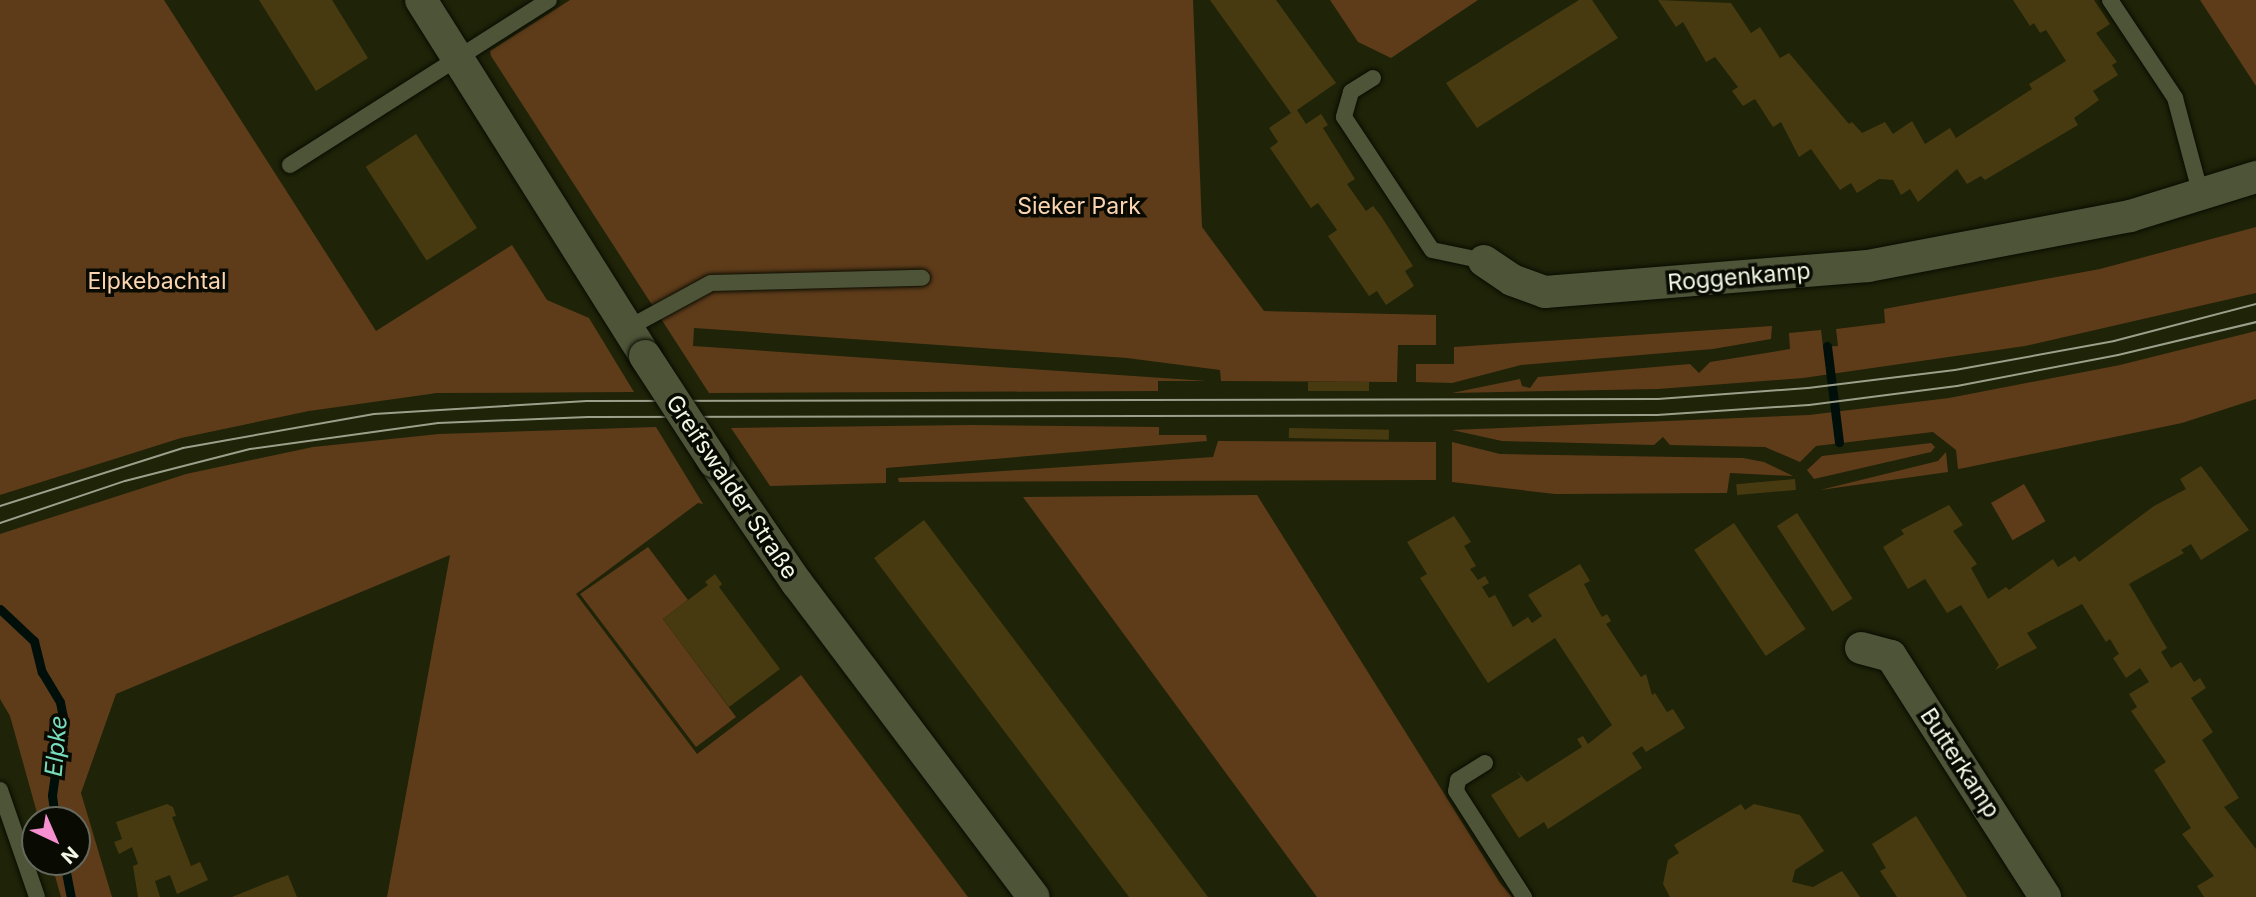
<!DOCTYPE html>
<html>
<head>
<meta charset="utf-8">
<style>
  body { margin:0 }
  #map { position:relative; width:2256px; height:897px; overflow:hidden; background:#1f2308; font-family:Inter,sans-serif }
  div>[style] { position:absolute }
  .green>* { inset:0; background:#5e3c1a; transform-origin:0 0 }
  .stream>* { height:9px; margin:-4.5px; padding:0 4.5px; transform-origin:4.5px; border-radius:4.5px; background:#000f0a }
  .building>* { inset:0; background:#483a10; transform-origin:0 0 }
  .roads { filter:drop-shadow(0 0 2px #090c00) drop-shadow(0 0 2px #090c00) }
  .service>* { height:16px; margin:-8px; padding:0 8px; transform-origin:8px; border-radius:8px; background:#4e5438 }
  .minor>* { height:32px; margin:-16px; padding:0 16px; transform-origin:16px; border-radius:16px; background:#4e5438 }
  .tram>* { height:2px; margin:-1px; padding:0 1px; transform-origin:1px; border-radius:1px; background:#9ca08b }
  .bridges { filter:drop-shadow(0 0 2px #090c00) drop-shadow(0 0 2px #090c00) }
  .minor-bridge>* { height:32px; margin:-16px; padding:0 16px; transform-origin:16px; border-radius:16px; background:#4e5438 }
  span { translate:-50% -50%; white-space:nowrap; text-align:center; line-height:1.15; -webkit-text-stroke:7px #090b03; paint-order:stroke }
  .park-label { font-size:23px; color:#fbd4b1 }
  .street-label { font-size:23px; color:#f2f6e5 }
  .water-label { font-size:24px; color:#76dcbd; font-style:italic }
  .north { position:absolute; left:21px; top:806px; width:70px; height:70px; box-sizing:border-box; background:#090b03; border:2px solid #66695d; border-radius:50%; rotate:136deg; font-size:19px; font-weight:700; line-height:28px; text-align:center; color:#f2f6e5 }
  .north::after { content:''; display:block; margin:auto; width:24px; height:32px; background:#f690d1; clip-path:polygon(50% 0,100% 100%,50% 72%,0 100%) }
</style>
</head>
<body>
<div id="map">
  <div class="green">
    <div style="clip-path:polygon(0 0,164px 0,376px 331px,512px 245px,547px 300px,589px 318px,634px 392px,437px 393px,309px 411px,181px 438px,0 495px)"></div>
    <div style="clip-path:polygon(570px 0,1193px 0,1202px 227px,1264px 311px,1436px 315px,1436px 345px,1398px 345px,1397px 382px,1221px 381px,1220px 370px,1127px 358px,694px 328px,693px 346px,1207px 381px,1158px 381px,1158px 391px,709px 393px,491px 56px,490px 51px)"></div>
    <div style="clip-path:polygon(1330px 0,1478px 0,1391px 58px,1358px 42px)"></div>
    <div style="clip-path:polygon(2200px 0,2256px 0,2256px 86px)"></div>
    <div style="clip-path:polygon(2256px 227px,2256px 293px,2025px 346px,1803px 378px,1658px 389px,1452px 393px,1520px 379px,1522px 386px,1530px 388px,1538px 377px,1690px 364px,1699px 373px,1710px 362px,1790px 349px,1789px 333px,1821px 330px,1823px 347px,1838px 346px,1836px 329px,1885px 323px,1884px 309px,2100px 269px)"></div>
    <div style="clip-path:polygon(1772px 326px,1771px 339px,1713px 349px,1521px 365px,1452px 383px,1416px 382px,1416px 364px,1454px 364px,1454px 347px)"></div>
    <div style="clip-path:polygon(2256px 331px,2256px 399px,2182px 423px,1964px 468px,1958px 469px,1956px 450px,1933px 432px,1816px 446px,1800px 462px,1765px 447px,1670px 445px,1663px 437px,1654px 445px,1502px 441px,1452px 430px,1809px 415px,1949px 398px,2120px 365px)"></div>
    <div style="clip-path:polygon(973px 425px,1159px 427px,1159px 435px,1206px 435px,1207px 441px,886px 468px,886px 483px,770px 486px,731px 428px)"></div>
    <div style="clip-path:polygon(656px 427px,703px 504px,698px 503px,576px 594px,697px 754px,801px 675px,968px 897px,387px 897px,450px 555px,116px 694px,81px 793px,112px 897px,61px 897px,51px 862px,77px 862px,77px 820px,39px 820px,10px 716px,0 699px,0 534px,186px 474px,313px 447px,439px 434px)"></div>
    <div style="clip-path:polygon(1218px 441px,1436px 442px,1436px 480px,899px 482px,898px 478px,1213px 457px)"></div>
    <div style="clip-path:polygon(1452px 442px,1500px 454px,1743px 458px,1764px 462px,1793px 476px,1730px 473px,1727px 493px,1555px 494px,1452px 482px)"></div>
    <div style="clip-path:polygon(1931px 443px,1935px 447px,1931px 452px,1814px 479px,1807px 470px,1822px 456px)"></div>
    <div style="clip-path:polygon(1946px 452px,1948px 472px,1820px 490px,1938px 461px)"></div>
    <div style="left:2024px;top:484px;width:43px;height:38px;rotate:60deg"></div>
    <div style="clip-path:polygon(1257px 495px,1500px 883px,1512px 897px,1317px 897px,1023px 497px)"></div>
    <div style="clip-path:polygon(648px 547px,688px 600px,663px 619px,736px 717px,696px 747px,580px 594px)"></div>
  </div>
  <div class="stream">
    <div style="left:1827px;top:346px;width:97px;rotate:82.9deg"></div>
    <div style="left:0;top:609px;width:47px;rotate:43.3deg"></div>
    <div style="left:34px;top:641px;width:32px;rotate:76deg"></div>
    <div style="left:42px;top:672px;width:35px;rotate:59deg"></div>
    <div style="left:60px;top:702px;width:15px;rotate:79deg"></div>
    <div style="left:63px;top:717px;width:79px;rotate:98deg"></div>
    <div style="left:52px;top:795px;width:25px;rotate:83deg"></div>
    <div style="left:64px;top:862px;width:36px;rotate:79deg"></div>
  </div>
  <div class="building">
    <div style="clip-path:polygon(259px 0,332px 0,368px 58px,316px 91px)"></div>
    <div style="clip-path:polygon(1210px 0,1276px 0,1336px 83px,1297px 110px,1306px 124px,1321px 114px,1328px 125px,1323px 128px,1355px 179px,1347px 184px,1366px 211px,1373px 206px,1381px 216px,1413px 266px,1405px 271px,1414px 286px,1386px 305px,1377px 291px,1369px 296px,1328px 236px,1337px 230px,1318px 203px,1311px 208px,1270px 148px,1278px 142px,1269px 128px,1291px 113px)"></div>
    <div style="clip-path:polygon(1579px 0,1592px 0,1618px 38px,1477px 128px,1446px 83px)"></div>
    <div style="clip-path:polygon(1658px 0,1731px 3px,1751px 33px,1760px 27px,1780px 58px,1789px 53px,1849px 124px,1852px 122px,1862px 133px,1885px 122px,1893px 134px,1912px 121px,1925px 144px,1950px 128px,1956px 138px,2032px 89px,2029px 84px,2066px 61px,2046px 30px,2040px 33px,2034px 23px,2030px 26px,2013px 0,2094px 0,2110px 24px,2096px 33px,2117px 62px,2112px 65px,2118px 75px,2093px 91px,2099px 100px,2074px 118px,2078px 125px,1985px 180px,1981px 176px,1967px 184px,1957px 169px,1918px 202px,1910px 189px,1901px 195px,1893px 180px,1879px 179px,1857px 193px,1851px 183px,1840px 190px,1811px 149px,1799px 157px,1781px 122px,1773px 127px,1755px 99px,1743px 106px,1732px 91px,1738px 87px,1715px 57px,1706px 62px,1683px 22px,1676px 27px)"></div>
    <div style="left:416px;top:134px;width:112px;height:60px;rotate:57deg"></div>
    <div style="left:1308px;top:382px;width:61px;height:9px"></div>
    <div style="left:1289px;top:428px;width:100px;height:10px;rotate:1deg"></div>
    <div style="clip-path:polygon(2201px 466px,2249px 530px,2201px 560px,2191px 544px,2181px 550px,2184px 553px,2129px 584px,2167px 648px,2161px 652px,2171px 668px,2181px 662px,2194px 682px,2200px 678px,2206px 688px,2191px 698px,2213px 732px,2202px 740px,2239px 798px,2224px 807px,2256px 849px,2256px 897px,2204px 897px,2197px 886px,2214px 876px,2182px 834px,2191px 828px,2154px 770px,2166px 762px,2131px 711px,2137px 707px,2129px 694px,2149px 682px,2140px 668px,2126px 678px,2113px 658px,2119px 654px,2110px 639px,2106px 642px,2082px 604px,2027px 633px,2037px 648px,1995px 670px,1999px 665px,1961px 605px,1947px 613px,1925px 579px,1908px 589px,1883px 547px,1904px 534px,1901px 530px,1949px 505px,1963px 525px,1953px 531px,1977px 564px,1971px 568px,1988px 599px,2006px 587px,2009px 590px,2053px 559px,2058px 567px,2075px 556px,2079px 562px,2154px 506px,2186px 489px,2180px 479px)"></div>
    <div style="left:1795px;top:479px;width:11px;height:59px;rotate:85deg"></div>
    <div style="left:1797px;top:513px;width:102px;height:24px;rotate:57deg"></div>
    <div style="clip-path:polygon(1454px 516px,1471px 542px,1464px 546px,1476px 566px,1470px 569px,1478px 580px,1485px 576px,1489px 583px,1482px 587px,1489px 598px,1495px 595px,1513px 627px,1528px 617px,1532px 623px,1542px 616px,1528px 595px,1580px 564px,1590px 581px,1584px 584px,1595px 605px,1602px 617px,1607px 614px,1611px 621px,1606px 624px,1641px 677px,1646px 674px,1652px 695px,1655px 693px,1667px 712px,1673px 709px,1685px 728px,1646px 752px,1642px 746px,1632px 753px,1642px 768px,1548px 829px,1544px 822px,1519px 838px,1491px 795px,1521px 777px,1516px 770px,1527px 782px,1582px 747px,1577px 739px,1583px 736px,1588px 744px,1612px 725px,1555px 638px,1488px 683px,1420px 578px,1427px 574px,1407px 542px)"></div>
    <div style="clip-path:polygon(924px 520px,976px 589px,1208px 897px,1129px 897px,874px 558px)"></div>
    <div style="left:1734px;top:523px;width:128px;height:48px;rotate:56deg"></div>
    <div style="clip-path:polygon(715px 574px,722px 584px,719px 587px,780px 669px,729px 707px,663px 619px,708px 585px,705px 582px)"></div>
    <div style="clip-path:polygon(167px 804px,173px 807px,176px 816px,172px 817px,191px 866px,200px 862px,208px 880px,177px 894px,170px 875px,155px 881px,160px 897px,138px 897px,133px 866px,138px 864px,132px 847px,119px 854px,114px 842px,122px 839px,116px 822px)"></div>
    <div style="clip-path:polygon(1741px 804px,1745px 810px,1754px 804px,1800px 815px,1824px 851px,1795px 870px,1792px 882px,1813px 887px,1842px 871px,1860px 897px,1670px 897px,1663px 884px,1668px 860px,1679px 853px,1674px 845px)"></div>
    <div style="clip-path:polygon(1916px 816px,1967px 897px,1897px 897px,1880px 871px,1886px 868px,1872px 844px)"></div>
    <div style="clip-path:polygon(288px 875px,297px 897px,232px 897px,269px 882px)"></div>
  </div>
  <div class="roads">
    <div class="service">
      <div style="left:2110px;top:0;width:118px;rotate:56.4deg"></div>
      <div style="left:2175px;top:98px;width:100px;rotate:75deg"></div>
      <div style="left:1373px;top:78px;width:26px;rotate:148deg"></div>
      <div style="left:1351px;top:92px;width:26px;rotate:106deg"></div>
      <div style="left:1344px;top:117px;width:159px;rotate:56.5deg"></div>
      <div style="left:1432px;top:250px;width:53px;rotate:11.9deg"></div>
      <div style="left:290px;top:165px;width:307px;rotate:-32.5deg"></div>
      <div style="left:628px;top:328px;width:94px;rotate:-28.5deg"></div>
      <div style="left:711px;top:283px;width:211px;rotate:-1.4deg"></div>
      <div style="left:1485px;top:763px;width:32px;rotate:148deg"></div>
      <div style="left:1458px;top:780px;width:11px;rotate:100deg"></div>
      <div style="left:1456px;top:791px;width:126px;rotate:57.3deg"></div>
      <div style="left:0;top:790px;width:113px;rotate:70.9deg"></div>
    </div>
    <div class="minor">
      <div style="left:421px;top:0;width:421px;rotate:57.8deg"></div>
      <div style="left:1484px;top:261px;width:34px;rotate:34deg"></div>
      <div style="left:1512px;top:280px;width:35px;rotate:20deg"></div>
      <div style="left:1545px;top:292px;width:324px;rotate:-4.6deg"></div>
      <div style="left:1868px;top:266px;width:267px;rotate:-10.8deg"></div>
      <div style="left:2130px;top:216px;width:132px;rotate:-17.2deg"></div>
      <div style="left:714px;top:462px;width:147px;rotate:55.6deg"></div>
      <div style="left:797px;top:583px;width:393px;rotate:53deg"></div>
      <div style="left:1861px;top:648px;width:31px;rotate:15deg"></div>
      <div style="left:1891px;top:656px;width:286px;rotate:57.4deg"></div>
    </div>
  </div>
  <div class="tram">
    <div style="left:0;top:506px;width:192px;rotate:-17.6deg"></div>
    <div style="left:183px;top:448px;width:194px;rotate:-10.1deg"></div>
    <div style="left:374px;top:414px;width:213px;rotate:-3.5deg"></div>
    <div style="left:587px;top:401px;width:1071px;rotate:-0.11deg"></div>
    <div style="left:1658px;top:399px;width:150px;rotate:-4.2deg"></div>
    <div style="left:1808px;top:388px;width:148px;rotate:-7deg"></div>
    <div style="left:1955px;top:370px;width:162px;rotate:-10.3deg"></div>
    <div style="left:2114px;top:341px;width:147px;rotate:-14.6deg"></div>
    <div style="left:0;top:523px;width:132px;rotate:-18.6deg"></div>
    <div style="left:125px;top:481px;width:129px;rotate:-14.4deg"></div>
    <div style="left:250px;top:449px;width:190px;rotate:-7.9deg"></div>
    <div style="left:438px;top:423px;width:150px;rotate:-2.3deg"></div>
    <div style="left:588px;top:417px;width:1069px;rotate:-0.11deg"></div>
    <div style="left:1657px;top:415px;width:152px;rotate:-3.8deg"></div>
    <div style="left:1809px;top:405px;width:149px;rotate:-7.3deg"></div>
    <div style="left:1957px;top:386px;width:164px;rotate:-10.9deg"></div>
    <div style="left:2118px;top:355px;width:142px;rotate:-13.4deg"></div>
  </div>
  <div class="bridges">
    <div class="minor-bridge">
      <div style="left:645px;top:356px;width:126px;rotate:56.9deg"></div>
    </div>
  </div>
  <div class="park-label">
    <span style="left:1079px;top:206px">Sieker Park</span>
    <span style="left:157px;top:281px">Elpkebachtal</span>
  </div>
  <div class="street-label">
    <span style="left:1739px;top:277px;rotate:-5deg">Roggenkamp</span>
    <span style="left:732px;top:487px;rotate:56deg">Greifswalder Straße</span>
    <span style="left:1960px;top:763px;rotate:57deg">Butterkamp</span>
  </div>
  <div class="water-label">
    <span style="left:56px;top:746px;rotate:-85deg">Elpke</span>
  </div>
  <div class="north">N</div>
</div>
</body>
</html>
